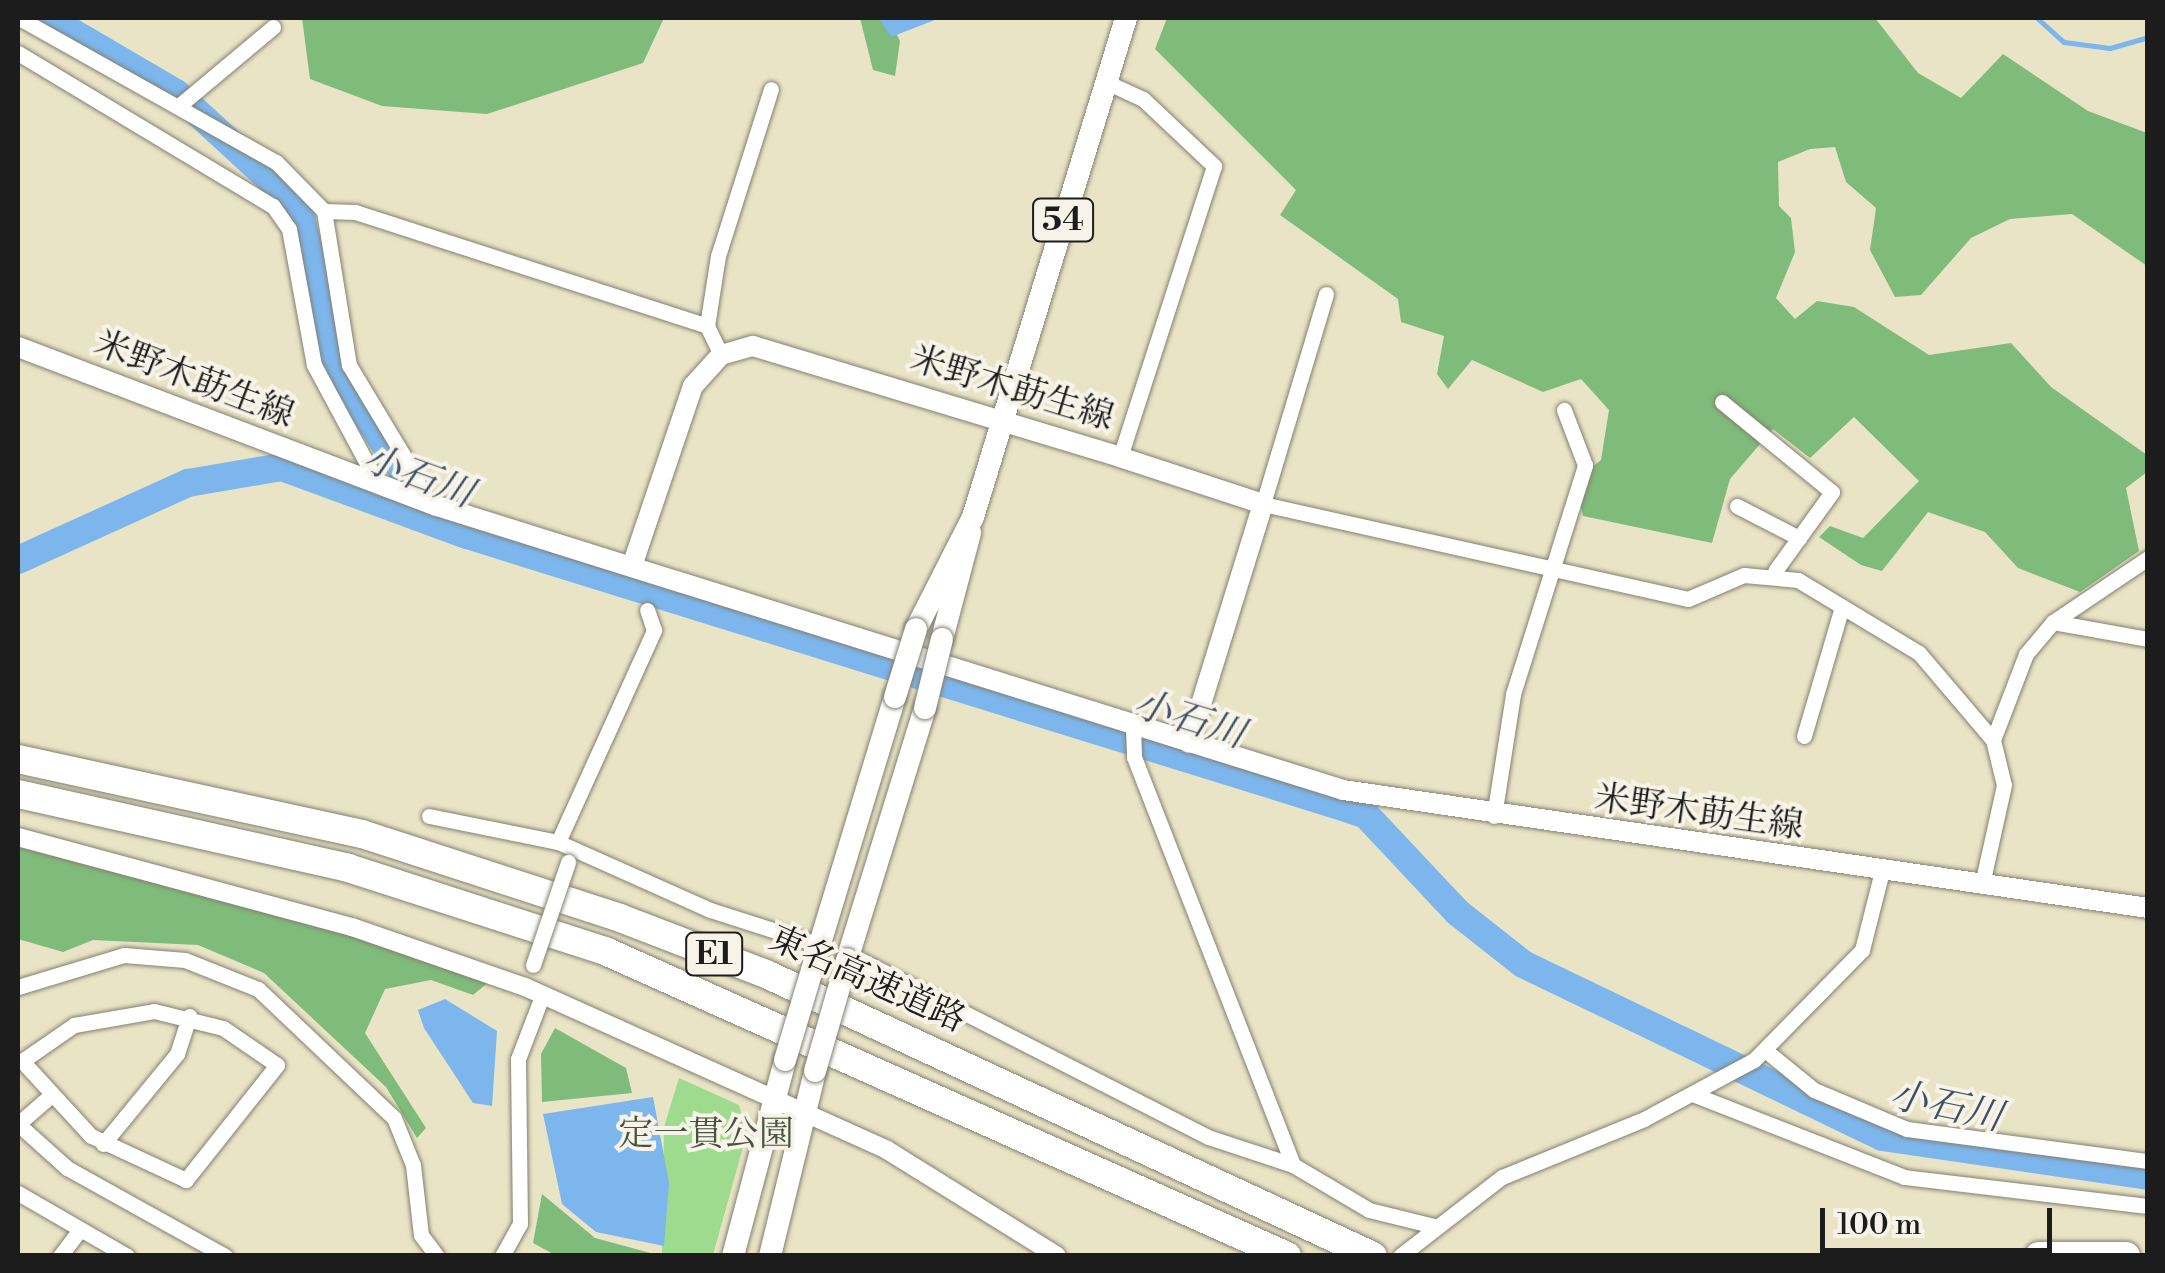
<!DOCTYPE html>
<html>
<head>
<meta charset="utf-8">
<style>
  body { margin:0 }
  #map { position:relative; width:2165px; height:1273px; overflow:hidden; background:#eae4c6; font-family:"Libre Bodoni","Noto Serif JP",serif }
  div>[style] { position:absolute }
  .green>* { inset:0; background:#9fdb8f }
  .forest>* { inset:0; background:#7fbb7a }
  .water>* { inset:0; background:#7cb6ed }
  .stream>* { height:5px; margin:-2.5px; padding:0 2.5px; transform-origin:2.5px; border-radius:2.5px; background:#7cb6ed }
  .river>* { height:28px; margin:-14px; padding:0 14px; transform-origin:14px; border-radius:14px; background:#7cb6ed }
  .roads { filter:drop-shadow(0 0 2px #838071) drop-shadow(0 0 2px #838071) }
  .minor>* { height:15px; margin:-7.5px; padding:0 7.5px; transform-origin:7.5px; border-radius:7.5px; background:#fff }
  .tertiary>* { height:18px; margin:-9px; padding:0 9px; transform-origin:9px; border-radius:9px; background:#fff }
  .secondary>* { height:20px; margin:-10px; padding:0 10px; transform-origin:10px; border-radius:10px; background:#fff }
  .primary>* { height:22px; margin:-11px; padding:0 11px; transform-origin:11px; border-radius:11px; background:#fff }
  .motorway>* { height:28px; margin:-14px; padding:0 14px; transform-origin:14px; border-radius:14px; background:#fff }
  .bridges { filter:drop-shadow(0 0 2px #838071) drop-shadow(0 0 2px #838071) }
  .minor-bridge>* { height:15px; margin:-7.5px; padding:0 7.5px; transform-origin:7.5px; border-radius:7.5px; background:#fff }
  .primary-bridge>* { height:22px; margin:-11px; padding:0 11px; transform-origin:11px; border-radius:11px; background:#fff }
  span { translate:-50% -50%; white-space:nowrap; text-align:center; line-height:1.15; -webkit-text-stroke:8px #f7f3e8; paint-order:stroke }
  .shield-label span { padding:2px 8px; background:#f7f3e8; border:2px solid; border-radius:8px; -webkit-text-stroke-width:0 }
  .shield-label { font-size:32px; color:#1c1c1c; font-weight:700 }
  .street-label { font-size:35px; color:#1c1c1c }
  .park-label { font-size:35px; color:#43553e }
  .water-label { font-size:38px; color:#3e5265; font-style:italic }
  .frame { position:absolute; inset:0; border:20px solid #1c1c1c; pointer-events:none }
  .scale { position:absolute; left:1820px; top:1208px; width:232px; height:45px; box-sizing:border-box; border:5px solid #1c1c1c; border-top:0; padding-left:12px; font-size:30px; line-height:35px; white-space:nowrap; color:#1c1c1c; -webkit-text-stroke:8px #f7f3e8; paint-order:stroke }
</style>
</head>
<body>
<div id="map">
  <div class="green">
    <div style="clip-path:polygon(679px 1078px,739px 1105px,747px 1133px,713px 1255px,662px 1256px,664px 1127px)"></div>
  </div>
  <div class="forest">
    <div style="clip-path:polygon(302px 18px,664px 18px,643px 63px,487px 114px,382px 106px,310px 79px)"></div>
    <div style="clip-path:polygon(860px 18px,889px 18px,900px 41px,895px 76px,873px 70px)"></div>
    <div style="clip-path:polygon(1167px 18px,1875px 18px,1918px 73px,1961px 98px,2003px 54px,2088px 111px,2147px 133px,2147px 266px,2072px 214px,2010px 219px,1971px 238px,1921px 295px,1895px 297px,1870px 250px,1876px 208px,1846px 182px,1835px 147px,1810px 149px,1778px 162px,1779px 206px,1791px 218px,1795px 252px,1776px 298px,1795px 319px,1817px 301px,1854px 307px,1929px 355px,2011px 343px,2051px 387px,2147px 455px,2147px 472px,2126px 488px,2139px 551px,2080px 592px,2018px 568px,1985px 532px,1928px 512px,1882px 571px,1861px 565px,1819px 537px,1830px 526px,1863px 538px,1919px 481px,1854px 417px,1810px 458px,1773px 429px,1730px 479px,1712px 543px,1583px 516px,1575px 480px,1601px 460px,1609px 410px,1581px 379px,1543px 392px,1472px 360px,1448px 389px,1437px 374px,1444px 336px,1401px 322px,1398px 299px,1280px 215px,1296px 190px,1155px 49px)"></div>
    <div style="clip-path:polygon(18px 847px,349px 933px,490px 981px,473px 995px,431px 980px,385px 989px,365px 1033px,426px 1128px,417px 1138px,386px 1087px,264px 973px,198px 945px,93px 940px,63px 952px,18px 939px)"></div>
    <div style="clip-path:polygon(555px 1028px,626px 1068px,632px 1093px,542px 1102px,541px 1054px)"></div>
    <div style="clip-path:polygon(542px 1194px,595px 1238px,658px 1255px,555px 1255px,533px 1243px)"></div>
  </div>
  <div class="water">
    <div style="clip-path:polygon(879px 18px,940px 18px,891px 37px)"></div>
    <div style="clip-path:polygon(445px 999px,497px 1031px,492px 1106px,473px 1103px,424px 1028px,418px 1010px)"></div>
    <div style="clip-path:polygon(653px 1097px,669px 1183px,664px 1246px,596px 1232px,562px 1204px,543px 1114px)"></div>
  </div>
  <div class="stream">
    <div style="left:2037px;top:18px;width:36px;rotate:42deg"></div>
    <div style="left:2064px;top:42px;width:46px;rotate:7.4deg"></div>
    <div style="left:2110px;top:48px;width:40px;rotate:-16deg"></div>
    <div style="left:35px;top:24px;width:19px;rotate:-18deg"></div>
  </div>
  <div class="river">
    <div style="left:48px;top:18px;width:148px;rotate:30.4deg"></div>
    <div style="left:176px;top:93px;width:166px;rotate:42.6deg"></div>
    <div style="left:298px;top:205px;width:172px;rotate:76.5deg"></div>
    <div style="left:338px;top:372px;width:125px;rotate:57.1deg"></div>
    <div style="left:406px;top:477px;width:42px;rotate:73.3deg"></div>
    <div style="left:18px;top:560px;width:187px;rotate:-24.4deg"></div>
    <div style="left:188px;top:483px;width:95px;rotate:-9.7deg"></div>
    <div style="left:282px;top:467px;width:197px;rotate:20.2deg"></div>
    <div style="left:467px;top:535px;width:920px;rotate:17.25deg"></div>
    <div style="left:1346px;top:808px;width:21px;rotate:19deg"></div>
    <div style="left:1366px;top:815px;width:133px;rotate:46.8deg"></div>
    <div style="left:1457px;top:912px;width:84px;rotate:38.2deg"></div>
    <div style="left:1523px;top:964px;width:399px;rotate:25.7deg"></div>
    <div style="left:1882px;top:1137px;width:269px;rotate:8.3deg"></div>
  </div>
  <div class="roads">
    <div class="minor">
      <div style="left:19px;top:18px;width:295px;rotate:29.3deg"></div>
      <div style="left:276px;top:162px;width:69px;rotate:45.6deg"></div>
      <div style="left:324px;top:211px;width:156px;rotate:80.8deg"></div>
      <div style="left:349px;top:365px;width:132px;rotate:59deg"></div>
      <div style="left:417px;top:478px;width:22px;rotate:82deg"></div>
      <div style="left:18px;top:53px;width:297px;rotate:31deg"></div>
      <div style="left:273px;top:206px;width:28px;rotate:55deg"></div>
      <div style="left:289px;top:229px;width:138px;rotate:79.6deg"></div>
      <div style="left:314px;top:365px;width:135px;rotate:61.7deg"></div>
      <div style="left:1106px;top:82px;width:41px;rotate:24.7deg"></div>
      <div style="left:1143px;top:99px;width:98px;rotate:43.3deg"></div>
      <div style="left:1214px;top:166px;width:306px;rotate:107.9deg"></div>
      <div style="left:181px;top:104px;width:120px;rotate:-39.9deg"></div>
      <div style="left:324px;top:211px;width:31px;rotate:2deg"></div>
      <div style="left:355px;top:212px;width:370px;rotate:17.9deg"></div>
      <div style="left:707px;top:326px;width:32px;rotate:64deg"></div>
      <div style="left:1326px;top:294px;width:219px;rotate:106.7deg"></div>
      <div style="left:1263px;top:504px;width:435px;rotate:12.6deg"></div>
      <div style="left:1688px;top:599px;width:61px;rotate:-23.2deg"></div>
      <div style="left:1744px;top:575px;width:54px;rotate:5.3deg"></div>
      <div style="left:1798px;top:580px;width:141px;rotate:31.1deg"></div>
      <div style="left:1919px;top:653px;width:114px;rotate:49.6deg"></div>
      <div style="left:1993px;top:740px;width:46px;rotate:76.3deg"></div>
      <div style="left:2004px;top:785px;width:101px;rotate:102.5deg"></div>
      <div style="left:707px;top:326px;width:71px;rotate:-81.1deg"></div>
      <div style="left:718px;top:256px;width:175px;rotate:-72.4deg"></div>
      <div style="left:1722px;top:402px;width:142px;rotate:39.3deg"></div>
      <div style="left:1832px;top:492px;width:97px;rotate:125.8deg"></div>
      <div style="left:1737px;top:506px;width:70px;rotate:27.3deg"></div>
      <div style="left:2053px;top:622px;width:97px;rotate:10.1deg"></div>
      <div style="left:1133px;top:726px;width:31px;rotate:88deg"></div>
      <div style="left:1134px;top:757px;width:438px;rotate:68.7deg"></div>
      <div style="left:1804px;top:736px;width:134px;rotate:-73.6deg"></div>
      <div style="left:1993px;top:740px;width:92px;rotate:-69deg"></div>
      <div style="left:2026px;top:654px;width:42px;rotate:-49.8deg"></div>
      <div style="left:2053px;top:622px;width:115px;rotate:-34deg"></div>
      <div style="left:429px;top:816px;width:132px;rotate:11.4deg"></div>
      <div style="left:558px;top:842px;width:167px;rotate:24.1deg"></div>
      <div style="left:710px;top:910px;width:115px;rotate:17.7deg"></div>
      <div style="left:1494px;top:816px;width:123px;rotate:-81.1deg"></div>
      <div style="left:1513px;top:694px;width:240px;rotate:-72.5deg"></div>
      <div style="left:1585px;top:465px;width:59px;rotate:-110.9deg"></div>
      <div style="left:558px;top:842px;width:233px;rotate:-65.6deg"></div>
      <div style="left:654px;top:630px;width:21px;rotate:-109deg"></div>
      <div style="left:849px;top:954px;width:403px;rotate:27deg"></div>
      <div style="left:1208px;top:1137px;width:89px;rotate:18.2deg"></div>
      <div style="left:1293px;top:1165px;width:88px;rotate:30.6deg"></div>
      <div style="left:1369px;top:1210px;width:67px;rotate:13.8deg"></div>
      <div style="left:18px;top:987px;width:111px;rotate:-16.8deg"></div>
      <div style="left:124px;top:955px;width:61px;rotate:4.7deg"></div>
      <div style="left:185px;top:960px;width:79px;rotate:21.7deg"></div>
      <div style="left:258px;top:989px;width:187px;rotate:43.5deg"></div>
      <div style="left:394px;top:1118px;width:51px;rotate:68deg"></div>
      <div style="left:413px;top:1165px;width:70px;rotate:83.5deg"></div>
      <div style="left:421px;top:1235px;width:26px;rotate:53deg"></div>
      <div style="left:154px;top:1011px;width:71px;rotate:13.8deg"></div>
      <div style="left:223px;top:1028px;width:65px;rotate:34.4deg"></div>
      <div style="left:277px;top:1065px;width:147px;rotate:128.4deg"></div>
      <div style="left:186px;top:1180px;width:105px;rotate:-155.1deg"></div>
      <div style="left:91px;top:1136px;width:102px;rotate:-132.6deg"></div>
      <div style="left:22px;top:1061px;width:63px;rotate:-34.7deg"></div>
      <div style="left:74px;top:1025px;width:81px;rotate:-9.9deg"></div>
      <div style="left:1765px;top:1050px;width:63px;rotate:39.2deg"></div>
      <div style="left:1814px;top:1090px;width:101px;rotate:22.8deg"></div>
      <div style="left:1907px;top:1129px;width:243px;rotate:7.6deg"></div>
      <div style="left:1695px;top:1095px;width:225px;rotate:21.4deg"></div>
      <div style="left:1904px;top:1177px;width:246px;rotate:6.8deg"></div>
      <div style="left:18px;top:1124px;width:66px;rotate:41.9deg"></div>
      <div style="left:67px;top:1168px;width:181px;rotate:29.1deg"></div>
      <div style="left:18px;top:1124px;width:40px;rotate:-41deg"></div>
      <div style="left:103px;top:1144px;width:117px;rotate:-50.6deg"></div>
      <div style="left:177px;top:1054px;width:40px;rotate:-72deg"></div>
      <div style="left:18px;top:1193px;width:126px;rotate:30deg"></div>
      <div style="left:60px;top:1256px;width:31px;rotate:-53deg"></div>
      <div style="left:502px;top:1256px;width:37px;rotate:-61deg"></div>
      <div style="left:520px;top:1224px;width:165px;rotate:-90.7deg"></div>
      <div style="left:518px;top:1059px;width:67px;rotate:-69.1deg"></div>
      <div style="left:1400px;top:1256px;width:129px;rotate:-37.8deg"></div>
      <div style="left:1502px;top:1177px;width:153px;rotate:-22.2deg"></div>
      <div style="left:1644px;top:1119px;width:125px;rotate:-28.2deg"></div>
      <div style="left:1754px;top:1060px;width:154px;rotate:-45.5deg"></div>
      <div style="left:1862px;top:950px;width:81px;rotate:-75.8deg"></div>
    </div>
    <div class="tertiary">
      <div style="left:18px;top:837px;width:346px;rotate:15.1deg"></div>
      <div style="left:352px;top:927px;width:183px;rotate:19.1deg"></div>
      <div style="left:525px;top:987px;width:397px;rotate:24.2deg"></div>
      <div style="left:887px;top:1150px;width:200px;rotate:31.9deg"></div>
    </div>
    <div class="secondary">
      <div style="left:18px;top:347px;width:448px;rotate:20.8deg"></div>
      <div style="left:437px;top:506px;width:949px;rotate:17.4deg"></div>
      <div style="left:1343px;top:790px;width:814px;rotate:8.34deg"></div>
      <div style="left:633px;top:563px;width:187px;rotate:-71.3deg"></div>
      <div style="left:693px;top:386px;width:42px;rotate:-47.9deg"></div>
      <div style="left:721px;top:355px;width:33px;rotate:-16deg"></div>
      <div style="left:753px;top:346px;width:383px;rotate:16.8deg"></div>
      <div style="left:1120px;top:457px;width:151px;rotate:18.2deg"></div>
      <div style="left:1263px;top:504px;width:250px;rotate:107.2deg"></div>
    </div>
    <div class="primary">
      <div style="left:916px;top:629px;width:126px;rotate:-63deg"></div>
      <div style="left:973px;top:517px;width:522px;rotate:-72.95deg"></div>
      <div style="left:942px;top:639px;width:110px;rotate:-75.2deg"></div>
      <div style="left:815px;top:960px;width:275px;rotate:-73.1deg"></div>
      <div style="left:847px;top:960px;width:264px;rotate:-72.8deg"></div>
      <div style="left:733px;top:1256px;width:203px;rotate:-75.1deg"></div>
      <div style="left:770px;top:1256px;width:190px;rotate:-76.3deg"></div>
    </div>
    <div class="motorway">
      <div style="left:18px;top:759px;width:352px;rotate:12.3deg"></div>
      <div style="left:362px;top:834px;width:271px;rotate:18deg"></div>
      <div style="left:620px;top:918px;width:156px;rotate:21deg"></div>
      <div style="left:766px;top:974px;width:669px;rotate:24.92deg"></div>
      <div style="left:18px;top:794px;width:338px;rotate:12.6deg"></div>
      <div style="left:348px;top:868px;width:270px;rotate:17.9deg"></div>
      <div style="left:605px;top:951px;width:747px;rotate:24.09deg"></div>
      <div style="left:2039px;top:1256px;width:87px"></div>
    </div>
  </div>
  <div class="bridges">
    <div class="minor-bridge">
      <div style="left:533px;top:965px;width:109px;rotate:-71.2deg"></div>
    </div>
    <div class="primary-bridge">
      <div style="left:895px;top:697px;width:71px;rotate:-72.8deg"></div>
      <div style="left:925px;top:708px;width:71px;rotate:-76.2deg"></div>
      <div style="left:785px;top:1060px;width:104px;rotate:-73.3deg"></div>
      <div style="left:815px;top:1071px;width:116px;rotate:-73.9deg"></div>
    </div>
  </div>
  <div class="shield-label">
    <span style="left:1063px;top:220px">54</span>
    <span style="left:714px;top:954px">E1</span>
  </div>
  <div class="street-label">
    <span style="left:194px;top:380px;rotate:21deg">米野木莇生線</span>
    <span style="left:1012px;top:389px;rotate:17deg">米野木莇生線</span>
    <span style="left:1699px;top:813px;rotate:8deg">米野木莇生線</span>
    <span style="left:867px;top:980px;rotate:24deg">東名高速道路</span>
  </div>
  <div class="park-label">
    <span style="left:706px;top:1135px">定一貫公園</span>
  </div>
  <div class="water-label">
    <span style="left:418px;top:477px;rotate:20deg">小石川</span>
    <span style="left:1189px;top:720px;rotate:17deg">小石川</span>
    <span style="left:1946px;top:1107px;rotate:12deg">小石川</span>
  </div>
  <div class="frame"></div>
  <div class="scale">100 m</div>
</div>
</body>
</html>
